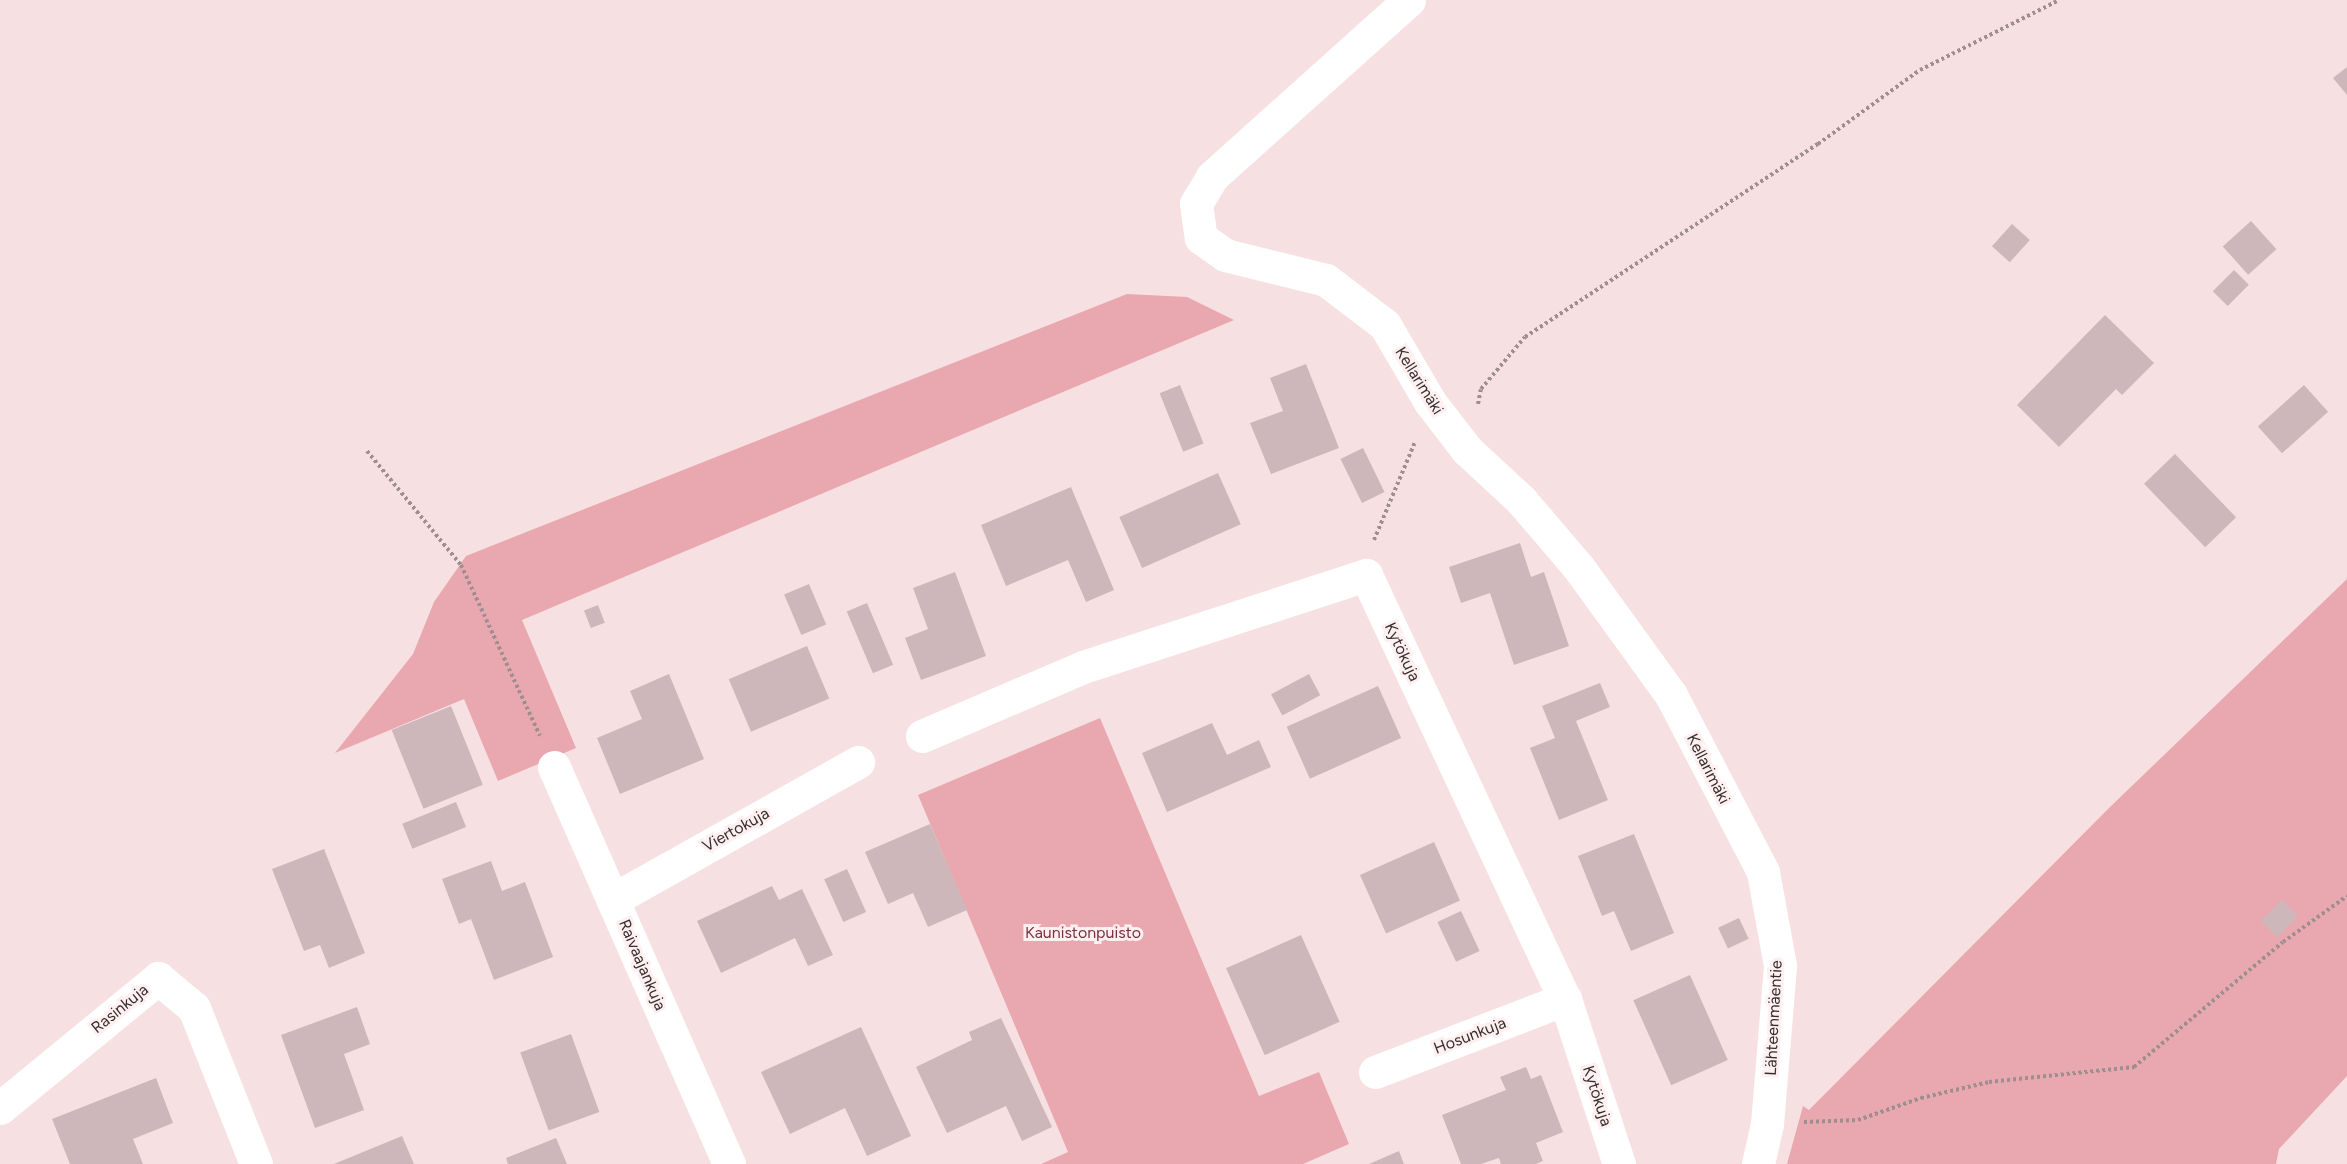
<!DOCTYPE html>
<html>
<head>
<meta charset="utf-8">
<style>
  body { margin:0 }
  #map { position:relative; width:2347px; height:1164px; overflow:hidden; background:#f7e0e2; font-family:Figtree,sans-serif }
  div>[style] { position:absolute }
  .green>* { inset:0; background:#e9a7af }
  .building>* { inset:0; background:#cdb7ba; transform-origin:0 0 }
  .path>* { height:4px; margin-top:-2px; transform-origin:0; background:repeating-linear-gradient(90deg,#9f8e90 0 3px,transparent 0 6px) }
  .minor>* { height:33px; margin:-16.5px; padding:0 16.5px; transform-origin:16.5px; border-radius:16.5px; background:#fff }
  span { translate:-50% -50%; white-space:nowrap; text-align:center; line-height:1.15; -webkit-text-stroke:6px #fef0f1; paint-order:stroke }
  .street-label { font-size:16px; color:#362d2e }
  .park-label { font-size:16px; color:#7e2f3f }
</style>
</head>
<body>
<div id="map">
  <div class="green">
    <div style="clip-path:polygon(1127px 294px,1187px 297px,1234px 320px,522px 620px,576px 748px,498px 781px,464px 699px,335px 753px,413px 654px,434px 602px,466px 556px)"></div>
    <div style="clip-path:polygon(2347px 579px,2347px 1076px,2279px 1149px,2276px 1164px,1787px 1164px,1803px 1106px,1809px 1110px,2110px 807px)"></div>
    <div style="clip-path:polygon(1100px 718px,1259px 1096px,1319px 1072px,1349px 1144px,1303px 1164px,1041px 1164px,1068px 1152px,918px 795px)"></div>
  </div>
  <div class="building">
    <div style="clip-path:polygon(2347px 67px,2347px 95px,2333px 78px)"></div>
    <div style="left:2251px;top:221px;width:38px;height:38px;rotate:48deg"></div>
    <div style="left:2012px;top:224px;width:24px;height:30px;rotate:42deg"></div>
    <div style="left:2234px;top:270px;width:21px;height:30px;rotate:45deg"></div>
    <div style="clip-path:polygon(2105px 315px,2154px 363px,2122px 395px,2116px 389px,2059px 447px,2017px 405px)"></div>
    <div style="clip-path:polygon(1306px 364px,1339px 448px,1271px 474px,1250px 423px,1283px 411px,1270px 378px)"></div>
    <div style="left:1180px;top:385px;width:63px;height:22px;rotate:68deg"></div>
    <div style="left:2304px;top:385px;width:36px;height:62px;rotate:48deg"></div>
    <div style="left:1363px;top:448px;width:49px;height:25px;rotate:64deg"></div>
    <div style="left:2175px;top:454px;width:88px;height:43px;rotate:46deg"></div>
    <div style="left:1218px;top:473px;width:56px;height:108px;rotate:66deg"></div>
    <div style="clip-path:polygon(1071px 487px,1114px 590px,1086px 602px,1068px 560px,1006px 586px,981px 525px)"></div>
    <div style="clip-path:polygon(1520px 543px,1531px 577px,1544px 572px,1569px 646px,1514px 665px,1490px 593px,1461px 603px,1449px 567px)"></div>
    <div style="clip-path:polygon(955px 572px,986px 656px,921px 680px,905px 638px,928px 629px,913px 588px)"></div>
    <div style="left:809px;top:584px;width:44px;height:27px;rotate:67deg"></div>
    <div style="left:867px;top:603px;width:67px;height:22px;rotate:67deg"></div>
    <div style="left:598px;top:605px;width:19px;height:15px;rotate:69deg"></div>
    <div style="left:807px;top:646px;width:57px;height:85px;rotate:67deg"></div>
    <div style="clip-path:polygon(669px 674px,704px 759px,620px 794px,597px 738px,642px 719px,630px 691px)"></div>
    <div style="left:1309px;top:674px;width:24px;height:43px;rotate:62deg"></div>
    <div style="clip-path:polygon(1600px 683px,1610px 707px,1576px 721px,1608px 800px,1559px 820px,1530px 748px,1555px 738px,1542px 706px)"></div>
    <div style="left:1378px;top:686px;width:57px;height:100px;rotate:66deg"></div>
    <div style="left:451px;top:706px;width:85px;height:64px;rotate:68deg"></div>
    <div style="clip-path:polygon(1212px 723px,1227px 755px,1259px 740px,1271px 767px,1167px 812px,1142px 753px)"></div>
    <div style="left:456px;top:802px;width:27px;height:58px;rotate:68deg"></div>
    <div style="clip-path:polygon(930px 824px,967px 910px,928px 927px,913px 893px,888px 904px,865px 852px)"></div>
    <div style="clip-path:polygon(1634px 834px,1674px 933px,1631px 951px,1614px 911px,1602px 916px,1578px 856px)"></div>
    <div style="left:1434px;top:842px;width:64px;height:81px;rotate:66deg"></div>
    <div style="clip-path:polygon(324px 849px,365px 953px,329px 968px,320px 945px,304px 951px,272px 869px)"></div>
    <div style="clip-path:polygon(491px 861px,502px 891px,525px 882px,553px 957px,494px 980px,471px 919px,459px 924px,442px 879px)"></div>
    <div style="left:847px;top:869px;width:47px;height:25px;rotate:66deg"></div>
    <div style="clip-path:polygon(772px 886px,779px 900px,802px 889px,833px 955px,808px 966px,795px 938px,721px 973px,697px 921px)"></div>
    <div style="left:2282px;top:900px;width:23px;height:30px;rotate:45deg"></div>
    <div style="left:1461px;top:911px;width:44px;height:26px;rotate:65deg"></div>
    <div style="left:1739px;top:918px;width:23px;height:23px;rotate:65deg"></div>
    <div style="left:1301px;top:935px;width:95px;height:82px;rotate:66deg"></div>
    <div style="left:1690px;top:975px;width:93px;height:62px;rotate:66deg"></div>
    <div style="clip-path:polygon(357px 1007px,370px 1044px,344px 1054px,364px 1110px,315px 1128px,281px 1035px)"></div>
    <div style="clip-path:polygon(1001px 1018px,1052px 1127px,1022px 1141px,1006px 1106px,947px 1133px,916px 1067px,972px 1040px,969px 1032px)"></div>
    <div style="clip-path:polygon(861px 1027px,911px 1136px,867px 1156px,845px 1108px,790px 1134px,761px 1072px)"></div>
    <div style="left:571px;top:1034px;width:83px;height:54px;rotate:70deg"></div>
    <div style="clip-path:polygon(1526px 1067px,1531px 1079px,1541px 1075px,1563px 1132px,1536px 1143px,1543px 1161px,1536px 1164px,1501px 1164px,1499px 1158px,1481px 1164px,1461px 1164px,1442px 1115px,1506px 1090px,1500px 1077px)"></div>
    <div style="clip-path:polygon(156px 1078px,173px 1123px,133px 1139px,143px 1164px,70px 1164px,52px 1119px)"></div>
    <div style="clip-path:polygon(402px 1136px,414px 1164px,334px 1164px)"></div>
    <div style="clip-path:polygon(556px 1138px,567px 1164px,508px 1164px,506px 1158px)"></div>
    <div style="clip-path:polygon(1399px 1151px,1404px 1164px,1369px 1164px)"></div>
  </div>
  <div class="path">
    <div style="left:1478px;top:404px;width:15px;rotate:-79deg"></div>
    <div style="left:1481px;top:389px;width:68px;rotate:-49.8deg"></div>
    <div style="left:1525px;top:337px;width:351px;rotate:-33.4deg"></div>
    <div style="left:1818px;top:144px;width:126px;rotate:-36deg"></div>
    <div style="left:1920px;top:70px;width:156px;rotate:-26.7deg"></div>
    <div style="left:367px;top:451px;width:148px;rotate:50.5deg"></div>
    <div style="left:461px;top:565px;width:188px;rotate:65.2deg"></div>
    <div style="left:1374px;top:540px;width:106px;rotate:-67.3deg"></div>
    <div style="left:1804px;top:1122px;width:54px;rotate:-2.1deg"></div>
    <div style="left:1858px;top:1120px;width:67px;rotate:-19.2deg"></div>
    <div style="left:1921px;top:1098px;width:70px;rotate:-13.2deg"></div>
    <div style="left:1989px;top:1082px;width:146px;rotate:-5.9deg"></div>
    <div style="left:2134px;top:1067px;width:194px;rotate:-40deg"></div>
    <div style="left:2283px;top:942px;width:79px;rotate:-35.7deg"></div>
  </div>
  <div class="minor">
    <div style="left:1409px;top:0;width:265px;rotate:138.1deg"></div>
    <div style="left:1212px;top:177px;width:31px;rotate:121deg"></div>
    <div style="left:1196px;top:204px;width:34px;rotate:82deg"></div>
    <div style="left:1201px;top:238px;width:29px;rotate:35deg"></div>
    <div style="left:1225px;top:255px;width:104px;rotate:13.9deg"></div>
    <div style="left:1326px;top:280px;width:74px;rotate:37.3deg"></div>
    <div style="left:1385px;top:325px;width:89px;rotate:59.7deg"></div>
    <div style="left:1430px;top:402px;width:61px;rotate:52.4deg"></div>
    <div style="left:1467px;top:450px;width:74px;rotate:42.8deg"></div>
    <div style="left:1521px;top:500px;width:89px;rotate:49.5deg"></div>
    <div style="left:1579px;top:568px;width:157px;rotate:54.1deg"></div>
    <div style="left:1671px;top:695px;width:199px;rotate:62.5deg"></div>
    <div style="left:1763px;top:872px;width:96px;rotate:79.7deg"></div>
    <div style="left:1780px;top:966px;width:159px;rotate:94.7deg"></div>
    <div style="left:1767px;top:1124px;width:41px;rotate:102.7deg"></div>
    <div style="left:922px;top:736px;width:175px;rotate:-23.2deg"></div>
    <div style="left:1083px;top:667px;width:298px;rotate:-18deg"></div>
    <div style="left:1366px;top:575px;width:468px;rotate:64.9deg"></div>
    <div style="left:1565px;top:999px;width:174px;rotate:71.9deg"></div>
    <div style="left:554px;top:767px;width:434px;rotate:66.2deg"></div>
    <div style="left:614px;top:899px;width:280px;rotate:-29.3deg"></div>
    <div style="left:1375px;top:1072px;width:204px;rotate:-21deg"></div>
    <div style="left:0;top:1108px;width:205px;rotate:-39.4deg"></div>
    <div style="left:158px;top:978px;width:47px;rotate:39.8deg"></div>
    <div style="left:194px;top:1008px;width:168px;rotate:68.3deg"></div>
  </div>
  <div class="street-label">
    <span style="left:1419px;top:381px;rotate:58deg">Kellarimäki</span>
    <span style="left:1402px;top:652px;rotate:65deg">Kytökuja</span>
    <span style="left:1708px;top:769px;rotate:63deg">Kellarimäki</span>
    <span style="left:736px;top:830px;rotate:-29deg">Viertokuja</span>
    <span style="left:642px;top:965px;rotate:67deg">Raivaajankuja</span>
    <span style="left:120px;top:1009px;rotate:-39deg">Rasinkuja</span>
    <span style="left:1774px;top:1018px;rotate:-87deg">Lähteenmäentie</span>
    <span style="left:1470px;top:1036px;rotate:-21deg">Hosunkuja</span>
    <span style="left:1597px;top:1096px;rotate:72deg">Kytökuja</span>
  </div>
  <div class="park-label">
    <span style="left:1083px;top:933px">Kaunistonpuisto</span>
  </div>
</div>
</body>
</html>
